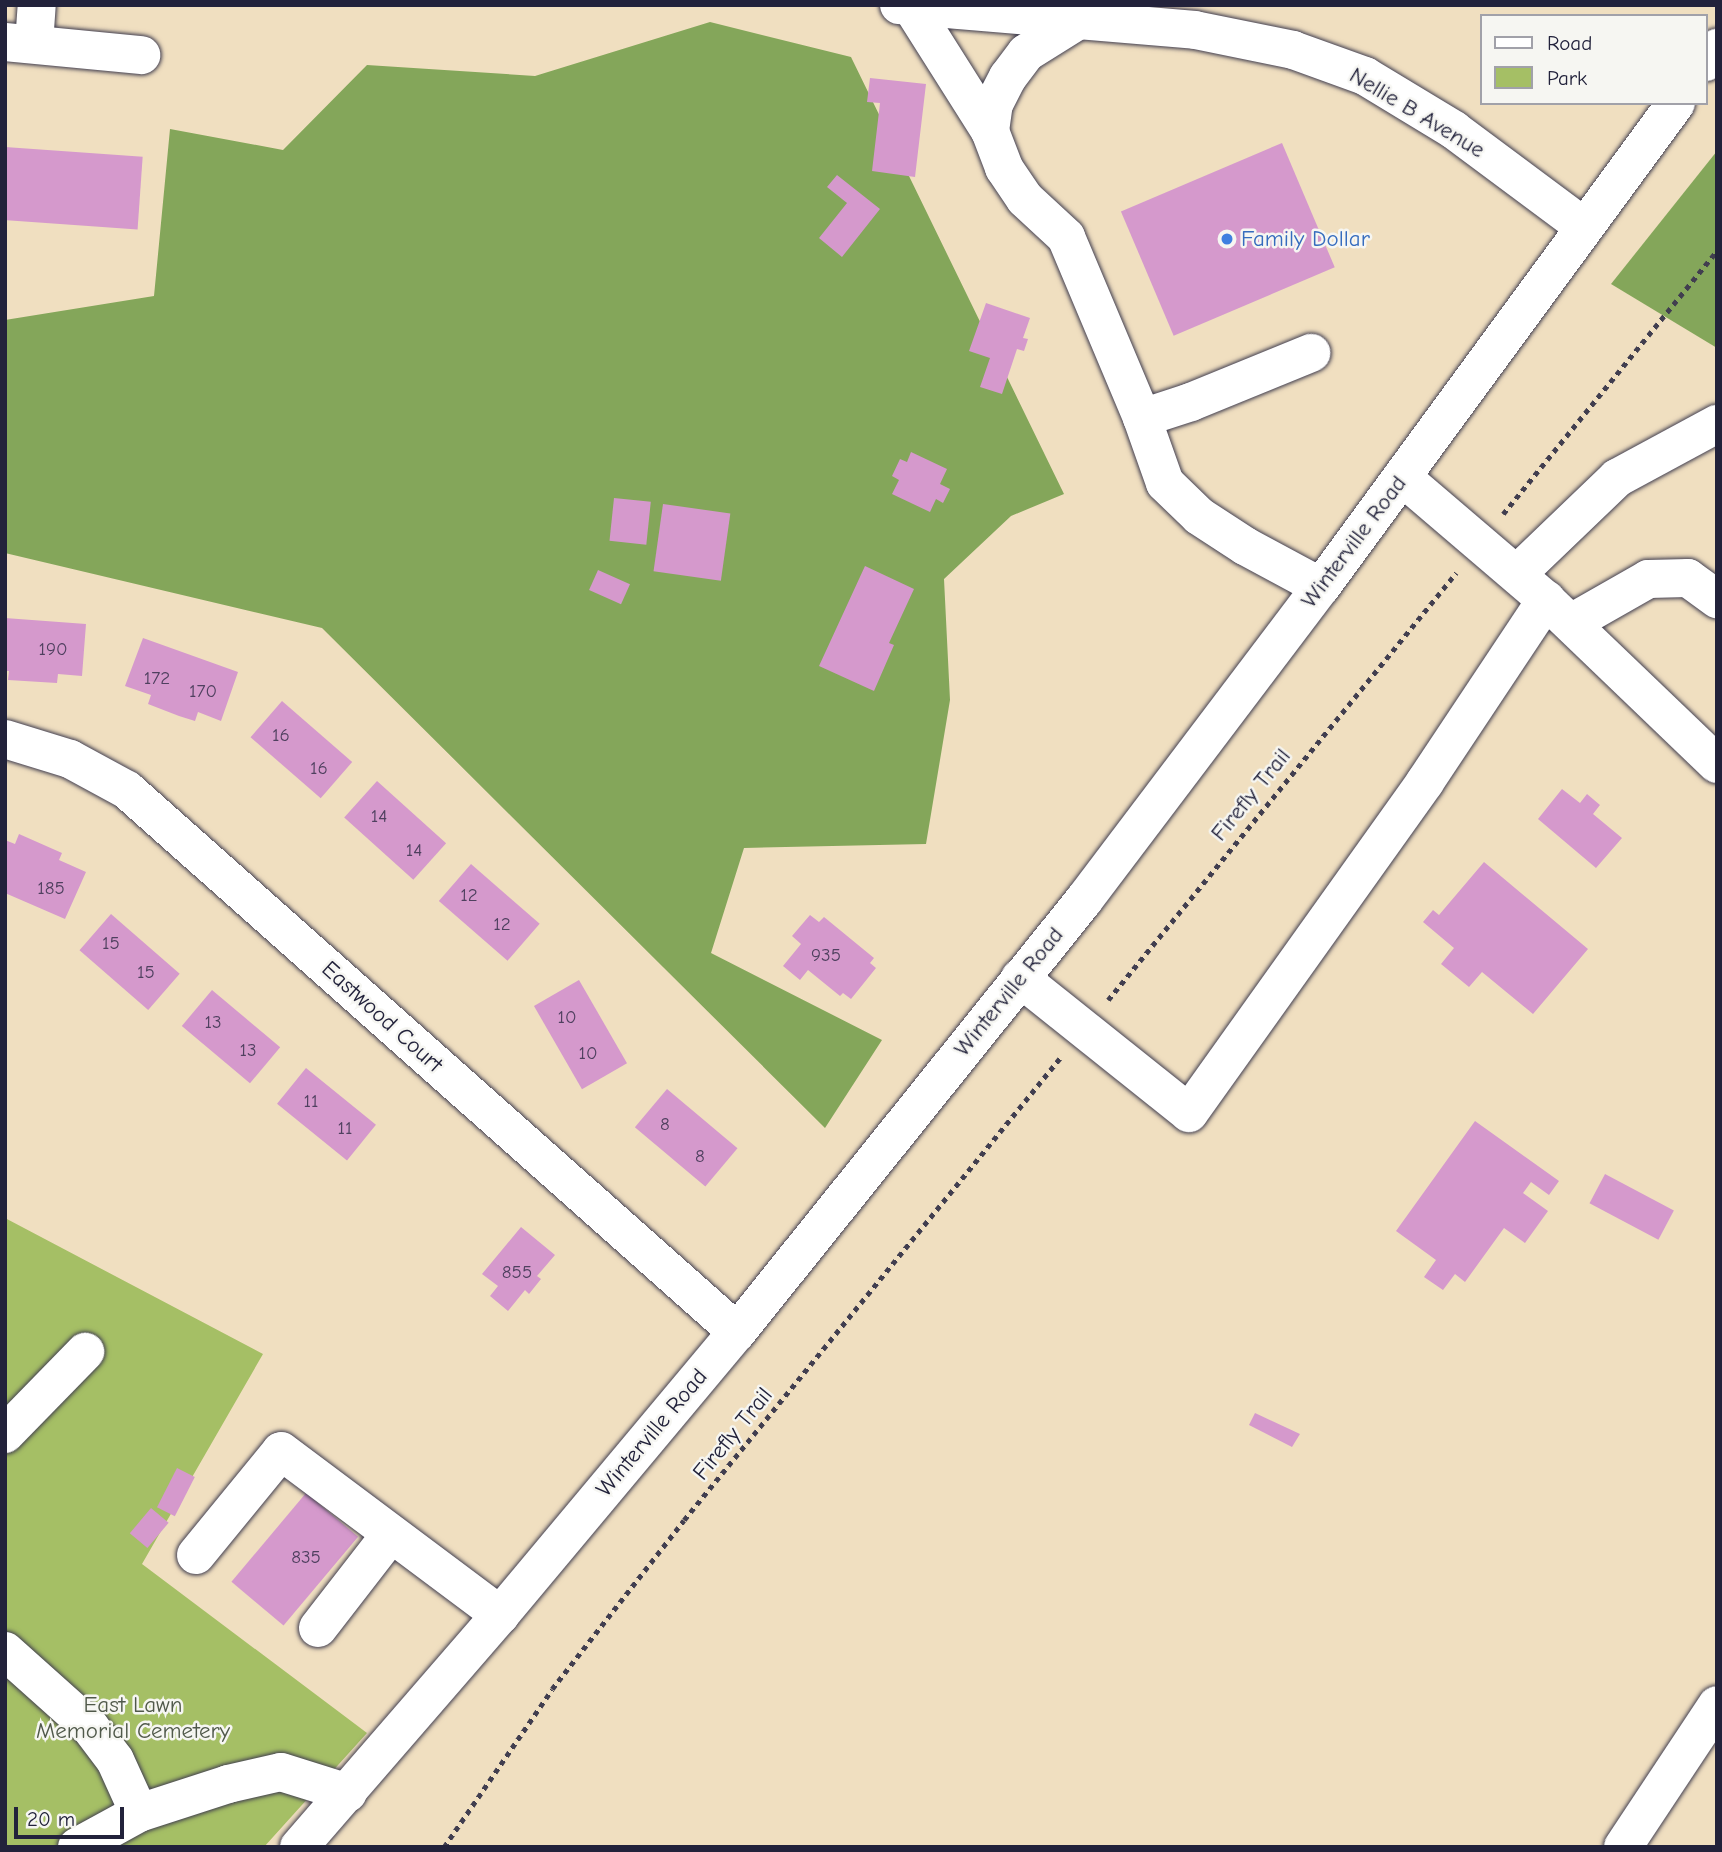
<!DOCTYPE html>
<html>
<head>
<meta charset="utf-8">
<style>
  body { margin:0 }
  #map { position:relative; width:1722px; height:1852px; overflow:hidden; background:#f0dfc0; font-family:"Comic Neue",sans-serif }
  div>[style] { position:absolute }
  .green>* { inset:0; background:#a5bf65 }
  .forest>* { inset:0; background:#84a65a }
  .building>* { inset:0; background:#d599cc; transform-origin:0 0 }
  .path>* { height:4.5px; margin-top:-2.25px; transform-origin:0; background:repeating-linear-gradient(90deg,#413e4f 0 5px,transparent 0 10px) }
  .roads { filter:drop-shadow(0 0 2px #413e4f) drop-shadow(0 0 2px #413e4f) }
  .minor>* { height:38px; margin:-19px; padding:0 19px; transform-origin:19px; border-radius:19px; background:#fff }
  .dots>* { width:19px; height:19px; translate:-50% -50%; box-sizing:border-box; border:4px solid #f6f6f2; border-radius:50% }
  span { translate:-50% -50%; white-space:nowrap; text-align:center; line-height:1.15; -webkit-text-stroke:5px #f6f6f2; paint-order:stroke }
  .number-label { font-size:19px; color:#4f405f }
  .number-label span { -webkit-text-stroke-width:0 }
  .street-label { font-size:23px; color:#22223b }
  .shop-label { font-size:23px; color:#366cbe }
  .left { translate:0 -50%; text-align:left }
  .park-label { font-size:23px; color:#50594a }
  .frame { position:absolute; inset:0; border:7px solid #22223b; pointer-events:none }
  .legend { position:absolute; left:1480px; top:14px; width:228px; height:91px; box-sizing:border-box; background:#f6f6f2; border:2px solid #a1a1a9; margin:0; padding:9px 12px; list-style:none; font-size:21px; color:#22223b }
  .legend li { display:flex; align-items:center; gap:14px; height:35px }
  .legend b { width:35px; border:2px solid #a1a1a9 }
  .scale { position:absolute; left:14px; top:1807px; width:110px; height:32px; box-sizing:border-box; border:4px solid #22223b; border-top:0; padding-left:9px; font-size:21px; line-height:24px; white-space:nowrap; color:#22223b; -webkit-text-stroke:5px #f6f6f2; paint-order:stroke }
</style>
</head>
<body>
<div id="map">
  <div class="green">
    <div style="clip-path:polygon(5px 1218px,263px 1354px,142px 1564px,367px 1733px,264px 1847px,5px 1847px)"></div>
  </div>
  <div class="forest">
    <div style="clip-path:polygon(710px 22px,851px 57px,1064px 494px,1011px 516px,944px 579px,950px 700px,926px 844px,744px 848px,711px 953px,882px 1040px,825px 1128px,322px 628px,5px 553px,5px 320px,154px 296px,170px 129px,283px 150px,367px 65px,535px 76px)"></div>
    <div style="clip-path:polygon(1717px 151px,1717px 348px,1611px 284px)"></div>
  </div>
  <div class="building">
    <div style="clip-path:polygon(870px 78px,926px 84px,915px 177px,872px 171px,880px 103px,867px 102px)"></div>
    <div style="left:1282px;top:143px;width:135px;height:175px;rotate:67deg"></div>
    <div style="left:5px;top:147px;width:138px;height:73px;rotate:4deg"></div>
    <div style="clip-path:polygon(837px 175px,880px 209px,842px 257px,819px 238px,847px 203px,827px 187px)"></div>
    <div style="clip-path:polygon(986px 303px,1030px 318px,1023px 338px,1028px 339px,1024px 351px,1017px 349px,1002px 394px,980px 387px,990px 358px,969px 351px)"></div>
    <div style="clip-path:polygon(911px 452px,947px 469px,940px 484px,950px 489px,943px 503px,936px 499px,930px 512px,892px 494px,899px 480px,892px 476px,900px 459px,907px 462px)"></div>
    <div style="left:614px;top:498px;width:37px;height:43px;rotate:6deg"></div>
    <div style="left:663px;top:504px;width:68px;height:68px;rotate:8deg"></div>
    <div style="clip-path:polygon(865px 566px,914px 589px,889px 643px,894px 645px,874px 691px,819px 666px)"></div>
    <div style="left:598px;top:570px;width:35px;height:22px;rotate:24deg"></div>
    <div style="clip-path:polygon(5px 618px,86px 624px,82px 676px,58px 674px,57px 683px,8px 680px,9px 671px,5px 671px)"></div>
    <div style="clip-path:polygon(143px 638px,238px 672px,221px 721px,198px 712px,195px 721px,179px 716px,148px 704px,151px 695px,125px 686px)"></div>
    <div style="left:282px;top:701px;width:93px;height:48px;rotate:41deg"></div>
    <div style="left:377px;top:781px;width:93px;height:49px;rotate:42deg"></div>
    <div style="clip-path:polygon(1562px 789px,1580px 803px,1587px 794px,1600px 805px,1593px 814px,1622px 838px,1596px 868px,1538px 819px)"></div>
    <div style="clip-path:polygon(19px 834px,62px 853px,59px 860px,86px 872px,65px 919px,5px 893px,5px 840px,15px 844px)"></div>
    <div style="clip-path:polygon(1484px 862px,1588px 949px,1533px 1014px,1482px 972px,1469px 987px,1441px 964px,1454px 948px,1423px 922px,1433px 910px,1439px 915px)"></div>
    <div style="left:471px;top:864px;width:91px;height:49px;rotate:41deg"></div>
    <div style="left:111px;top:914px;width:91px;height:48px;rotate:41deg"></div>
    <div style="clip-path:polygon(810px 915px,819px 922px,824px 917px,874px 958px,870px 963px,876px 968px,851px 999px,843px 993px,840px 996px,808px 970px,800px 980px,783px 966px,801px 944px,792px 936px)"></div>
    <div style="left:579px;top:980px;width:96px;height:52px;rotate:60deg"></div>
    <div style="left:212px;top:990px;width:89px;height:47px;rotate:40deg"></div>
    <div style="left:306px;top:1068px;width:90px;height:46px;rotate:39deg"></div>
    <div style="left:667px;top:1089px;width:92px;height:50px;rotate:40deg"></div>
    <div style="clip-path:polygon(1475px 1121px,1559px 1181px,1549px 1195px,1531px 1182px,1523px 1193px,1548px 1211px,1525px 1243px,1504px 1228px,1465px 1282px,1455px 1274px,1443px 1290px,1424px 1277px,1436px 1260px,1396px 1231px)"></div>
    <div style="left:1605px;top:1174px;width:78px;height:33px;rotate:28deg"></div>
    <div style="clip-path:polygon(521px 1227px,555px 1255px,537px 1276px,541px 1279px,529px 1294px,525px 1290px,508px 1311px,490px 1296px,498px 1286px,482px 1274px)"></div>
    <div style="clip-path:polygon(1255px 1413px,1300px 1434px,1292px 1447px,1249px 1425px)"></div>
    <div style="left:177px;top:1468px;width:20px;height:44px;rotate:27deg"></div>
    <div style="left:306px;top:1493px;width:68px;height:116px;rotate:40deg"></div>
    <div style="left:151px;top:1508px;width:23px;height:33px;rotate:40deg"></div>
  </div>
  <div class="path">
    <div style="left:1503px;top:514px;width:339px;rotate:-50.9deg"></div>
    <div style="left:1108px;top:1000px;width:551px;rotate:-50.82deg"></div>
    <div style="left:444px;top:1847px;width:191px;rotate:-55.6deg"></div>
    <div style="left:552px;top:1689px;width:214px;rotate:-52deg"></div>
    <div style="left:684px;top:1520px;width:596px;rotate:-50.86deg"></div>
  </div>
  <div class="roads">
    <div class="minor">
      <div style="left:899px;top:5px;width:297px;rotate:4.8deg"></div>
      <div style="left:1195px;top:30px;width:100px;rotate:11.5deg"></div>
      <div style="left:1293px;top:50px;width:77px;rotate:19.9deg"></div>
      <div style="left:1365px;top:76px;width:104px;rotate:31.2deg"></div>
      <div style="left:1454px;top:130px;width:161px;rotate:36.7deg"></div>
      <div style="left:911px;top:6px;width:148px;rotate:57.7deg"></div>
      <div style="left:990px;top:131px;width:40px;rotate:69deg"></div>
      <div style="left:1004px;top:168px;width:37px;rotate:56deg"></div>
      <div style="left:1025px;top:199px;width:56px;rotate:42.8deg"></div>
      <div style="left:1066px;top:237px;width:196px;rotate:67.2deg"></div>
      <div style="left:1142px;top:418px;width:69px;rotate:70.5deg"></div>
      <div style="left:1165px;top:483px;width:47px;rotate:44.1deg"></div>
      <div style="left:1199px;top:516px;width:55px;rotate:33.1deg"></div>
      <div style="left:1245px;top:546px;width:86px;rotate:28.3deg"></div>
      <div style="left:5px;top:42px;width:137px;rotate:5.5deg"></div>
      <div style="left:34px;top:44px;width:39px;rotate:-86deg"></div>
      <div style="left:1706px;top:62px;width:18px;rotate:-52deg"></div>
      <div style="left:990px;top:131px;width:27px;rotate:-82deg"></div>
      <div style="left:994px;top:104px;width:30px;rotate:-63deg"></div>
      <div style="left:1008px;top:77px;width:30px;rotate:-53deg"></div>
      <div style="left:1026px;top:53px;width:60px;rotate:-32.1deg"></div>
      <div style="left:1142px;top:418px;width:52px;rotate:-18.1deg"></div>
      <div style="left:1191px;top:402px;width:130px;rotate:-22.2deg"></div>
      <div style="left:1402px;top:477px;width:189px;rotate:40.5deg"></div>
      <div style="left:1546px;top:600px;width:237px;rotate:43.8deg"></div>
      <div style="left:1517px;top:574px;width:139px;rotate:-43.8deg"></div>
      <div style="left:1617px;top:478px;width:114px;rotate:-28.4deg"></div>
      <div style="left:1571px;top:623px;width:89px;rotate:-29.7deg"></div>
      <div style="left:1648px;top:579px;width:40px;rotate:-1.4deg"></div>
      <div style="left:1688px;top:578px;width:36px;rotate:36deg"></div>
      <div style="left:5px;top:739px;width:68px;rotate:17.1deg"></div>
      <div style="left:70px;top:759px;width:65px;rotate:28.5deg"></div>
      <div style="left:127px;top:790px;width:816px;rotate:41.62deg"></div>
      <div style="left:1020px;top:978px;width:216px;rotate:38.6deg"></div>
      <div style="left:1189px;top:1113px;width:407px;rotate:-54.5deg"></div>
      <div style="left:1425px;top:782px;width:219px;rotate:-56.4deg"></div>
      <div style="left:5px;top:1434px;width:115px;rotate:-45.7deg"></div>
      <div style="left:196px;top:1555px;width:134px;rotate:-50.7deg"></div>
      <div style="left:281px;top:1451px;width:274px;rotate:36.8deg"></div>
      <div style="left:318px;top:1628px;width:119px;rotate:-52.2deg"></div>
      <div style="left:5px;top:1651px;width:114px;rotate:41.8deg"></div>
      <div style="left:90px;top:1727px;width:41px;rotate:52.9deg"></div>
      <div style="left:115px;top:1760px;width:58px;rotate:65.6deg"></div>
      <div style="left:77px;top:1847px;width:71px;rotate:-28.7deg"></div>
      <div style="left:139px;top:1813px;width:94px;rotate:-18deg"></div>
      <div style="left:228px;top:1784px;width:54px;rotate:-12.8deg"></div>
      <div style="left:281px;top:1772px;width:70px;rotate:17.4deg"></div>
      <div style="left:299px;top:1847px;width:307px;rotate:-49.1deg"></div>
      <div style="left:500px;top:1615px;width:369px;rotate:-50.1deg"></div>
      <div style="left:737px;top:1332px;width:554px;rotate:-51.23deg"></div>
      <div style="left:1084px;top:900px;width:393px;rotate:-52.9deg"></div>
      <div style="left:1321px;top:587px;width:600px;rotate:-53.74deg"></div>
      <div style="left:1623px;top:1847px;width:170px;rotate:-56.5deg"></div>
    </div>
  </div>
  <div class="dots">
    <div style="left:1227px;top:239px;background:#3f7fe0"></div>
  </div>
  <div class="number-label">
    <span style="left:53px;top:650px">190</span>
    <span style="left:157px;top:679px">172</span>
    <span style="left:203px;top:692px">170</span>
    <span style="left:281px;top:736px">16</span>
    <span style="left:319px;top:769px">16</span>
    <span style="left:379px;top:817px">14</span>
    <span style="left:414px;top:851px">14</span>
    <span style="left:51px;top:889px">185</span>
    <span style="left:469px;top:896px">12</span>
    <span style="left:502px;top:925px">12</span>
    <span style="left:111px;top:944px">15</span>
    <span style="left:826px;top:956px">935</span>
    <span style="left:146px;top:973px">15</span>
    <span style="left:567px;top:1018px">10</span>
    <span style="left:213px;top:1023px">13</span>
    <span style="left:248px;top:1051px">13</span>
    <span style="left:588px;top:1054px">10</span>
    <span style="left:311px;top:1102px">11</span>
    <span style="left:665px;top:1125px">8</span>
    <span style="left:345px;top:1129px">11</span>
    <span style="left:700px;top:1157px">8</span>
    <span style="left:517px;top:1273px">855</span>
    <span style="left:306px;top:1558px">835</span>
  </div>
  <div class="street-label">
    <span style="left:1417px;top:113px;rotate:31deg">Nellie B Avenue</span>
    <span style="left:1354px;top:542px;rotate:-53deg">Winterville Road</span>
    <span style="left:1251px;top:795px;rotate:-51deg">Firefly Trail</span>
    <span style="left:1009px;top:992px;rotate:-51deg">Winterville Road</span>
    <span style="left:382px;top:1017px;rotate:42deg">Eastwood Court</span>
    <span style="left:652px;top:1433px;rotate:-50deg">Winterville Road</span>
    <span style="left:733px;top:1434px;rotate:-51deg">Firefly Trail</span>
  </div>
  <div class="shop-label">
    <span class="left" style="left:1241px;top:239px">Family Dollar</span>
  </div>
  <div class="park-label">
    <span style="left:133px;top:1718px">East Lawn<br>Memorial Cemetery</span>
  </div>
  <div class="frame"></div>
  <ul class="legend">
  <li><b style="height:9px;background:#fff"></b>Road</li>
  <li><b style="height:19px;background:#a5bf65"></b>Park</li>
  </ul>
  <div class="scale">20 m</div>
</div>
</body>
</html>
